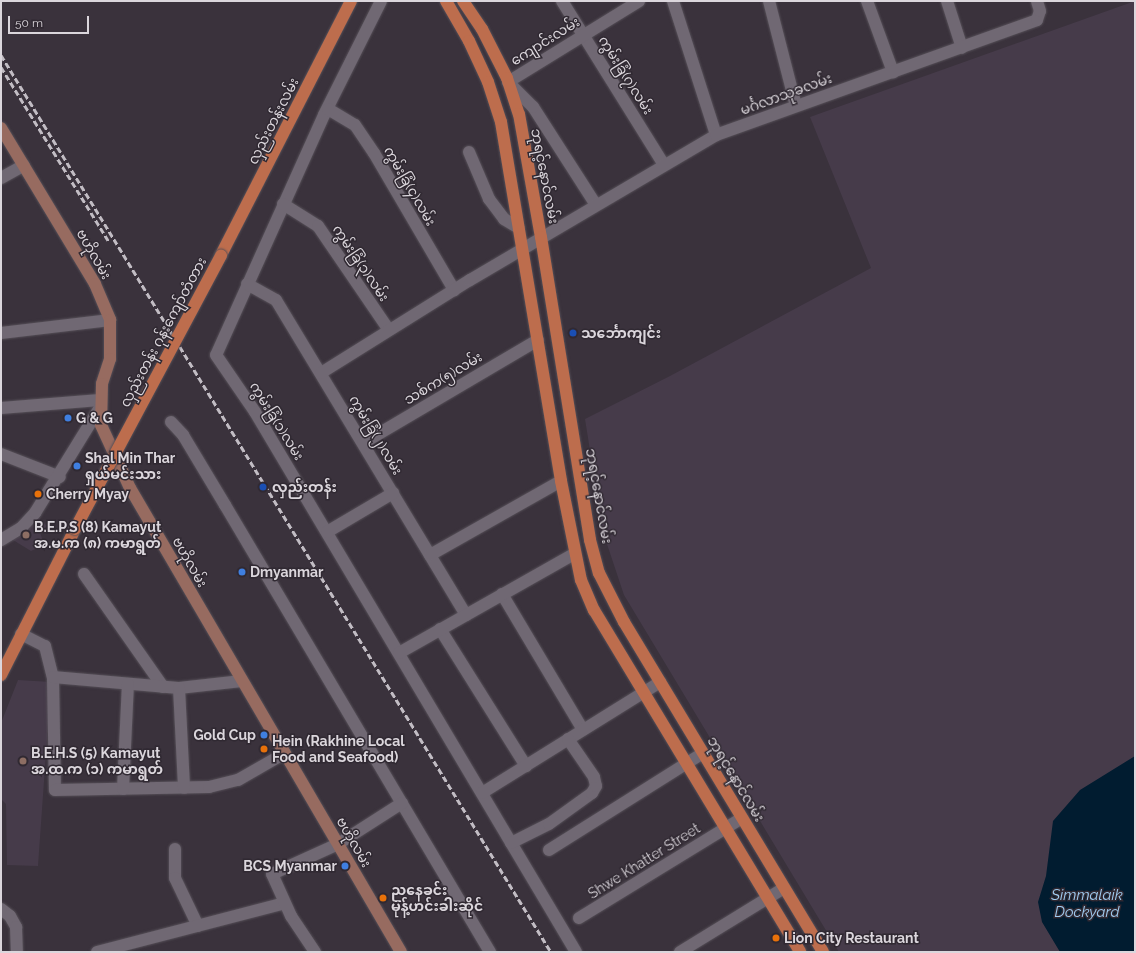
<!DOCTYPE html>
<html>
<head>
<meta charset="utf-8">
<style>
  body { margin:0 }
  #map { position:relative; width:1136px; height:953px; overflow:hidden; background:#3a323c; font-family:Raleway,"Noto Sans Myanmar",sans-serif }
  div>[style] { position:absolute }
  .built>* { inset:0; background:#463b4a }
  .water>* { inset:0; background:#011c30 }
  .roads { filter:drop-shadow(0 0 1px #554f57) drop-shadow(0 0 1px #554f57) }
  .street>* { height:12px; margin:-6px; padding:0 6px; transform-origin:6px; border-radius:6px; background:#706873 }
  .secondary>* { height:12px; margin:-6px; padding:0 6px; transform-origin:6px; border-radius:6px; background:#976b60 }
  .primary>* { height:12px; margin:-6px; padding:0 6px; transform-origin:6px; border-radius:6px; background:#bd6d4d }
  .rail>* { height:3px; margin-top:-1.5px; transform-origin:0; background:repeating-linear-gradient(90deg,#c2bdc4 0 6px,transparent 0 9px) }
  .bridges { filter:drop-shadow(0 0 1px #554f57) drop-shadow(0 0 1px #554f57) }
  .primary-bridge>* { height:12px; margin:-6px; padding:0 6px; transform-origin:6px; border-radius:6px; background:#bd6d4d }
  .dots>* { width:11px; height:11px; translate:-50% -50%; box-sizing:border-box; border:2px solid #302932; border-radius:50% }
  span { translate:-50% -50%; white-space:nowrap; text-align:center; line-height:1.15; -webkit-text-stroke:3px #302932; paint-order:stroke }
  .street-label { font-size:14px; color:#dbd6dc }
  .poi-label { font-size:14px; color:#dbd6dc; font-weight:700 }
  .left { translate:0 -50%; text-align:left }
  .right { translate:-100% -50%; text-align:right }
  .water-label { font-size:15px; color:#a1cdf2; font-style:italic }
  .frame { position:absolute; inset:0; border:2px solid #dbd6dc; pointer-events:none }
  .scale { position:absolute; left:8px; top:16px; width:81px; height:18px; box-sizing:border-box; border:2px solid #dbd6dc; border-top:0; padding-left:5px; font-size:12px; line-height:14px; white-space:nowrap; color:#dbd6dc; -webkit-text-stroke:3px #302932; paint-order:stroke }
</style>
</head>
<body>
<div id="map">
  <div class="built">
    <div style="clip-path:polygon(1135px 1px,1135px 952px,839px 952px,624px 595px,603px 532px,585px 419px,670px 376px,871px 268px,810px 117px)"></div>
    <div style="clip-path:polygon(36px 515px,47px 526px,40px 532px,44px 545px,31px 551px,8px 537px)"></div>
    <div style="clip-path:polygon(18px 680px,51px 682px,38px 866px,7px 865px,6px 804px,1px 799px,1px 723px)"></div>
  </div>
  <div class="water">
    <div style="clip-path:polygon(1135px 756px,1135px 952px,1060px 952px,1042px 922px,1038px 902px,1046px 876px,1053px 821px,1080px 790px)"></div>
  </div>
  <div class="roads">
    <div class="street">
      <div style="left:381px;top:1px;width:127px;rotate:116.6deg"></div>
      <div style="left:324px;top:115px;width:263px;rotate:114.2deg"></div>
      <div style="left:216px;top:355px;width:69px;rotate:55.6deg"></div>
      <div style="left:255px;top:412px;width:628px;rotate:59.27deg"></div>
      <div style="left:562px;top:1px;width:193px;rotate:58.1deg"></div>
      <div style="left:673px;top:1px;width:141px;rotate:72.2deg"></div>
      <div style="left:769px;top:1px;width:108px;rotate:75.6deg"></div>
      <div style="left:867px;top:1px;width:76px;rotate:69.9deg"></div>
      <div style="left:947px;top:1px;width:49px;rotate:72.3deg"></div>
      <div style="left:328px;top:109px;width:31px;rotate:31deg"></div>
      <div style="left:355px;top:125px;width:34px;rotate:56deg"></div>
      <div style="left:374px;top:153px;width:159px;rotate:59.7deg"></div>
      <div style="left:469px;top:152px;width:51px;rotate:66.9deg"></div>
      <div style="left:489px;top:199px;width:25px;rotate:53deg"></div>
      <div style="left:504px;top:219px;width:17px;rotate:31deg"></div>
      <div style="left:1px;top:178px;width:26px;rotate:-29deg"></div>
      <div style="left:283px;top:204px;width:41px;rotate:32.2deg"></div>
      <div style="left:318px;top:226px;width:126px;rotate:55.7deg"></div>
      <div style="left:596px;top:205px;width:117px;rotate:-122.7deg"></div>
      <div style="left:533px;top:107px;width:35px;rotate:-135deg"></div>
      <div style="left:508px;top:82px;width:154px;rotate:-31.7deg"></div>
      <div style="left:247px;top:284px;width:33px;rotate:29deg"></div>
      <div style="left:276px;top:300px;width:368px;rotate:58.9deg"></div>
      <div style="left:1px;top:333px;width:110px;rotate:-6.8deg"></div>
      <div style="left:321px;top:373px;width:176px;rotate:-32deg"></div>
      <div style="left:470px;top:280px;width:286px;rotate:-30.5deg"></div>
      <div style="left:716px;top:135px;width:341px;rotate:-19.7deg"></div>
      <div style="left:1037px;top:20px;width:9px;rotate:-72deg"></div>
      <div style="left:1040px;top:11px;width:10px;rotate:-107deg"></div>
      <div style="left:1px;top:408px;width:99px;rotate:-4.6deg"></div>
      <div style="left:171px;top:422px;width:18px;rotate:47deg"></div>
      <div style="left:183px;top:435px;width:82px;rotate:59deg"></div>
      <div style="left:225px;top:505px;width:520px;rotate:59.34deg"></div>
      <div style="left:363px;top:443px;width:203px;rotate:-30.5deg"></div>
      <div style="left:1px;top:454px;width:63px;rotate:21.3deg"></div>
      <div style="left:327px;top:532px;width:77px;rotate:-30.6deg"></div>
      <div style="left:1px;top:540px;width:23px;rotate:-31deg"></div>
      <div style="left:21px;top:528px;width:21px;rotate:-47deg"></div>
      <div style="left:35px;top:513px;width:122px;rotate:-58.4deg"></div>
      <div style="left:430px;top:555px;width:150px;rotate:-29.5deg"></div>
      <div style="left:84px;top:574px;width:138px;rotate:55deg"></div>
      <div style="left:502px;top:594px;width:158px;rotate:59.2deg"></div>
      <div style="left:440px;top:629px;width:162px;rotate:57.9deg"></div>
      <div style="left:21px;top:634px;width:27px;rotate:27deg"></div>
      <div style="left:45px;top:646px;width:32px;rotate:76deg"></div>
      <div style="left:53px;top:677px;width:113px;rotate:89deg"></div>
      <div style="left:55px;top:790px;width:154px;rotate:-1.1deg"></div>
      <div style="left:209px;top:787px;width:30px;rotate:-14deg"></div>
      <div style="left:238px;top:780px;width:54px;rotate:-29.9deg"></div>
      <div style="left:399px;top:653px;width:201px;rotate:-29.5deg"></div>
      <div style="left:53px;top:677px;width:126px;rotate:5deg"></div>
      <div style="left:179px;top:688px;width:63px;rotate:-6.3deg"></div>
      <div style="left:179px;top:688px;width:100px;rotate:87.1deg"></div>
      <div style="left:123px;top:789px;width:105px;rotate:-87.3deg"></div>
      <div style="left:482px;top:793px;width:210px;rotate:-31.9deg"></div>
      <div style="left:511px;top:843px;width:42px;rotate:-26.6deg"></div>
      <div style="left:549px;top:824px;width:53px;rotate:-35.8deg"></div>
      <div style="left:592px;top:793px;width:8px;rotate:-60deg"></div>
      <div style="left:596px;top:786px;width:9px;rotate:-103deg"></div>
      <div style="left:594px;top:777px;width:46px;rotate:-124.4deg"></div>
      <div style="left:175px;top:849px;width:29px;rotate:90deg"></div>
      <div style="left:175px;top:878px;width:53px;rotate:64.4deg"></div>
      <div style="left:549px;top:850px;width:182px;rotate:-32.2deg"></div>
      <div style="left:1px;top:909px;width:11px;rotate:38deg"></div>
      <div style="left:10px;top:916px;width:13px;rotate:61deg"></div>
      <div style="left:16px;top:927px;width:25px;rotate:88deg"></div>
      <div style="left:579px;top:918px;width:191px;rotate:-31.5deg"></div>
      <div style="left:97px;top:952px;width:194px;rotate:-14.6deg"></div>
      <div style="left:315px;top:952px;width:43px;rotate:-123.7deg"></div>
      <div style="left:291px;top:916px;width:46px;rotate:-114.3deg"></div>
      <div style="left:272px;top:874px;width:72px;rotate:-24.4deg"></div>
      <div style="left:338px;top:844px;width:76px;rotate:-32.6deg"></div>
      <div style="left:680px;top:952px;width:122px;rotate:-31.6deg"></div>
    </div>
    <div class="secondary">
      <div style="left:1px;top:128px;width:182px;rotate:58.9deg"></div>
      <div style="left:95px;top:284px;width:39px;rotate:67deg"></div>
      <div style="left:110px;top:320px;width:39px;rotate:90deg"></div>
      <div style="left:110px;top:359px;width:26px;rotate:108deg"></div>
      <div style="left:102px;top:384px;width:41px;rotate:91.4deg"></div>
      <div style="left:101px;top:425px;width:69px;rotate:65.3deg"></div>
      <div style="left:130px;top:488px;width:537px;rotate:59.71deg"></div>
    </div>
    <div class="primary">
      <div style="left:446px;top:1px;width:46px;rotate:60.1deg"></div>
      <div style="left:469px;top:41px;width:45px;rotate:65.1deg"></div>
      <div style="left:488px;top:82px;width:42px;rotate:72deg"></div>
      <div style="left:501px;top:122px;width:364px;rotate:80.5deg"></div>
      <div style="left:561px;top:481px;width:101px;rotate:78.6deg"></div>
      <div style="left:581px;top:580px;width:33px;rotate:67deg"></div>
      <div style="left:594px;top:610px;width:399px;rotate:58.9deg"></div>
      <div style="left:463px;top:1px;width:34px;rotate:56deg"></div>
      <div style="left:482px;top:29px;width:55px;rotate:63deg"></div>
      <div style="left:507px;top:78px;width:38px;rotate:72deg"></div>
      <div style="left:519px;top:114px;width:125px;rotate:79.9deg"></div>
      <div style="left:541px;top:237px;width:307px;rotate:80.8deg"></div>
      <div style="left:590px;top:540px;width:34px;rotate:75deg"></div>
      <div style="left:599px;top:573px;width:55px;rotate:63deg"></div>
      <div style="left:624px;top:622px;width:385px;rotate:58.9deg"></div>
      <div style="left:221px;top:255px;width:285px;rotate:-62.9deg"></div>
      <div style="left:1px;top:675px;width:164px;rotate:-63.1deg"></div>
    </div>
  </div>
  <div class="rail">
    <div style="left:1px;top:55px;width:1052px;rotate:58.49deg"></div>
    <div style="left:1px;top:67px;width:206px;rotate:58.3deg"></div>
  </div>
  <div class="bridges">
    <div class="primary-bridge">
      <div style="left:75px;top:529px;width:310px;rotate:-61.9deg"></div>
    </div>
  </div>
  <div class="dots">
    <div style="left:573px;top:333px;background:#1a4fb4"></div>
    <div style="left:68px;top:418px;background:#3f7fe0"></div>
    <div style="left:77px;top:466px;background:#3f7fe0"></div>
    <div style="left:263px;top:487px;background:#1a4fb4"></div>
    <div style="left:38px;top:494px;background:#e8710a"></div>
    <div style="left:26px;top:535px;background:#8d6e63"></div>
    <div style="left:242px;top:572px;background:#3f7fe0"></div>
    <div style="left:264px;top:735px;background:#3f7fe0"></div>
    <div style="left:264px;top:749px;background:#e8710a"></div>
    <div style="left:23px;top:761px;background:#8d6e63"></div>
    <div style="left:345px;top:866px;background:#3f7fe0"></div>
    <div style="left:383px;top:898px;background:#e8710a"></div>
    <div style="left:776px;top:938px;background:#e8710a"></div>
  </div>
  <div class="street-label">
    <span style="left:545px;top:41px;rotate:-32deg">ကျောင်းလမ်း</span>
    <span style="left:626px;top:75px;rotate:58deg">ကွမ်းခြံ(၇)လမ်း</span>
    <span style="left:786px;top:94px;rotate:-20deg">မင်္ဂလာသုခလမ်း</span>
    <span style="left:273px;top:121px;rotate:-63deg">လှည်းတန်းလမ်း</span>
    <span style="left:545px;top:176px;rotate:79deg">ဘုရင့်နောင်လမ်း</span>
    <span style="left:410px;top:186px;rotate:60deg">ကွမ်းခြံ(၄)လမ်း</span>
    <span style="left:94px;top:254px;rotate:60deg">ဗဟိုလမ်း</span>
    <span style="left:361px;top:263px;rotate:56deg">ကွမ်းခြံ(၃)လမ်း</span>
    <span style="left:163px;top:332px;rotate:-62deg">လှည်းတန်း ဂုန်းကျော်တံတား</span>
    <span style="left:443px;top:378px;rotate:-31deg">သစ်က(၅)လမ်း</span>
    <span style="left:277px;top:421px;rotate:58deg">ကွမ်းခြံ(၁)လမ်း</span>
    <span style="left:376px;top:435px;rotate:59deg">ကွမ်းခြံ(၂)လမ်း</span>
    <span style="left:599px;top:496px;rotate:80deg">ဘုရင့်နောင်လမ်း</span>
    <span style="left:190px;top:562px;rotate:60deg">ဗဟိုလမ်း</span>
    <span style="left:736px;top:779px;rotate:59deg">ဘုရင့်နောင်လမ်း</span>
    <span style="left:354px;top:842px;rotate:60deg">ဗဟိုလမ်း</span>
    <span style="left:644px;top:861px;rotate:-32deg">Shwe Khatter Street</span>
  </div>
  <div class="poi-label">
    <span class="left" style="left:581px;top:333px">သင်္ဘောကျင်း</span>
    <span class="left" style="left:76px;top:418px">G &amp; G</span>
    <span class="left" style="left:85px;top:466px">Shal Min Thar<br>ရှယ်မင်းသား</span>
    <span class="left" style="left:272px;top:487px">လှည်းတန်း</span>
    <span class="left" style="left:46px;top:494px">Cherry Myay</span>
    <span class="left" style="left:34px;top:535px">B.E.P.S (8) Kamayut<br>အ.မ.က (၈) ကမာရွတ်</span>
    <span class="left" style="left:250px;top:572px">Dmyanmar</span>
    <span class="right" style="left:256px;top:735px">Gold Cup</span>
    <span class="left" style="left:272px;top:749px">Hein (Rakhine Local<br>Food and Seafood)</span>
    <span class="left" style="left:31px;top:761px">B.E.H.S (5) Kamayut<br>အ.ထ.က (၁) ကမာရွတ်</span>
    <span class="right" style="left:337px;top:866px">BCS Myanmar</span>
    <span class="left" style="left:391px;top:898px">ညနေခင်း<br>မုန့်ဟင်းခါးဆိုင်</span>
    <span class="left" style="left:784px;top:938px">Lion City Restaurant</span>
  </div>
  <div class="water-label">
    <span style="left:1087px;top:904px">Simmalaik<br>Dockyard</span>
  </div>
  <div class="frame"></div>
  <div class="scale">50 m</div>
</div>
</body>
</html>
